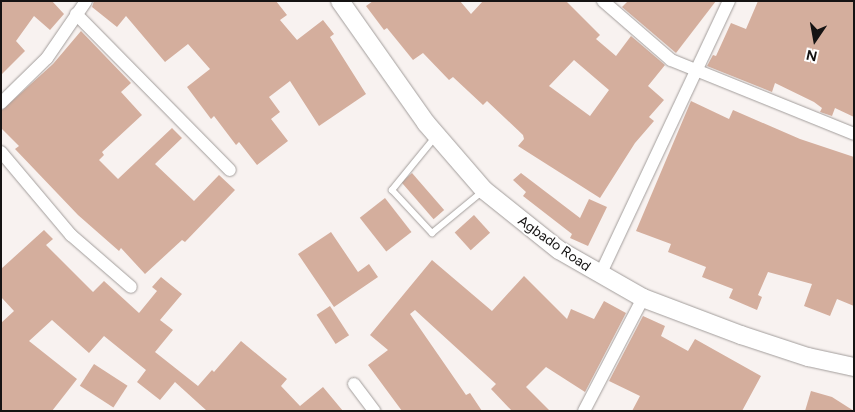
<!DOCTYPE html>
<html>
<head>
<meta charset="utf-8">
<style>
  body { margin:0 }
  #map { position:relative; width:855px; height:412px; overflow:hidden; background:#f8f2f0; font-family:Figtree,sans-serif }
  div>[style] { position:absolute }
  .building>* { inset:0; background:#d4ae9d; transform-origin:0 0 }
  .roads { filter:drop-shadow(0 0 1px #a29d9b) drop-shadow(0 0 1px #a29d9b) }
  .service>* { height:6px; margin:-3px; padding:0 3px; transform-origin:3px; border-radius:3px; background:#fff }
  .minor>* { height:12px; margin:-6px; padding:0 6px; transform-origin:6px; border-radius:6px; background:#fff }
  .secondary>* { height:18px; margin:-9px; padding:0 9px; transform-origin:9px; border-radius:9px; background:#fff }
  span { translate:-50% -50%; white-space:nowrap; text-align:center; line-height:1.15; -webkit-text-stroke:4px #fff; paint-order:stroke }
  .street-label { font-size:14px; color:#151313 }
  .frame { position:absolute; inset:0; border:2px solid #151313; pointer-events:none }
  .north { position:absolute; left:790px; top:15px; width:50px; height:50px; -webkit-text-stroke:4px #fff; paint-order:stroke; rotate:192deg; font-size:14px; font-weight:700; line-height:20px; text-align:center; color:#151313 }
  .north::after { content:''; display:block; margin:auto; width:18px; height:22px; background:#151313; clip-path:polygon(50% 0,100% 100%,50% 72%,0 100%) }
</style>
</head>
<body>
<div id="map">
  <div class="building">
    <div style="clip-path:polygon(1px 1px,52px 1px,64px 14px,50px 30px,34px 16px,16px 41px,25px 51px,1px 75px)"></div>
    <div style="clip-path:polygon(94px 1px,276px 1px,287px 15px,280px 20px,297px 40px,323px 20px,334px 34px,330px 37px,366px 94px,319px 126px,290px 81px,269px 97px,280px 112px,271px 119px,288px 141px,257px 165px,239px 142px,236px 145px,214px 116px,211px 119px,187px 87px,210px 69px,188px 44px,165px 62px,126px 16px,117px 27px,92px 7px)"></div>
    <div style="clip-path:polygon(evenodd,373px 1px,460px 1px,471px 14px,483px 1px,566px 1px,600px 35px,596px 39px,616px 56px,631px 36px,665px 65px,648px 86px,664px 100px,649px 117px,654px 121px,635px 143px,600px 198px,518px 146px,524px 139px,523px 135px,487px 101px,483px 105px,453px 77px,449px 80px,423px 53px,413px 60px,387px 28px,384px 30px,366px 6px,373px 1px,574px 60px,609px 90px,590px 116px,549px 86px,574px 60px)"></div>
    <div style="clip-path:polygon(628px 1px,716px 1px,676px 53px,622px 7px)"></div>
    <div style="clip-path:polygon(758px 1px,854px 1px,854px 117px,835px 108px,832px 116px,820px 112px,822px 108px,814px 102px,775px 83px,772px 92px,707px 66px,713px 55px,716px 56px,731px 23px,746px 29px)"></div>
    <div style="clip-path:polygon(81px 31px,131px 83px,121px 92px,142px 115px,102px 152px,104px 155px,99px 160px,118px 179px,172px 128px,182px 138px,155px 164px,194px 201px,219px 175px,235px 190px,185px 242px,182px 240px,145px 274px,121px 248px,119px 251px,78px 215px,15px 149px,19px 146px,1px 128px,1px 111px,53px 64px)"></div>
    <div style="clip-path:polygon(691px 101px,729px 119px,733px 110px,800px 139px,854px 157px,854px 306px,837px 299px,830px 316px,804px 306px,812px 284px,768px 272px,758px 295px,762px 297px,757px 310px,729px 298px,733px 289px,702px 277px,706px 267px,668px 252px,671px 244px,636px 231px)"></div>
    <div style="left:412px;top:173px;width:49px;height:14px;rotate:49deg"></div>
    <div style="clip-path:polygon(521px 173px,580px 218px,589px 199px,607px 207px,588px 246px,570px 238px,572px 234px,523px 196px,526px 192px,513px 180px)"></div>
    <div style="left:385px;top:198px;width:43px;height:32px;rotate:52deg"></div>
    <div style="left:474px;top:215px;width:24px;height:26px;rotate:48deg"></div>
    <div style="clip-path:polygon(44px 230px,53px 239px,46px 245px,93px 292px,104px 281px,139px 313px,157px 291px,152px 287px,161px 277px,182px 294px,160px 320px,173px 330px,155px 352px,198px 386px,212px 370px,214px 372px,241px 341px,287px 379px,281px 386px,300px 406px,323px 387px,343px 411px,207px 411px,175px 382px,160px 400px,137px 382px,146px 370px,104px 336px,89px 353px,52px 320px,29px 341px,77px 379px,52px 411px,1px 411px,1px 323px,14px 311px,1px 297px,1px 269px)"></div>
    <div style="clip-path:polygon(331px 232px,358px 272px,369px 264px,378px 277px,334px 307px,298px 254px)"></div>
    <div style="clip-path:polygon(432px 260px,492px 311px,524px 276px,567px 319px,571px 309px,594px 319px,604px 301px,626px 313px,585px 392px,546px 367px,526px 387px,550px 411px,512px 411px,491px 389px,496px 384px,415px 310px,410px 314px,466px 395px,470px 393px,482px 411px,402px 411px,368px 365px,388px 350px,370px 335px)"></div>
    <div style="left:330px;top:306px;width:35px;height:16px;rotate:57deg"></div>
    <div style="clip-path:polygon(643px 316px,665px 326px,661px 336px,688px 351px,695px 339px,761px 376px,742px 411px,632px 411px,640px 396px,609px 381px)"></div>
    <div style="left:94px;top:364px;width:40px;height:26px;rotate:33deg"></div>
    <div style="clip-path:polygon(811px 391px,832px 397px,854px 411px,805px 411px)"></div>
  </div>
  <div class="roads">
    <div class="service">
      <div style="left:436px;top:136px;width:70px;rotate:129.2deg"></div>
      <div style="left:392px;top:190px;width:59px;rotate:47.1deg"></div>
      <div style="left:432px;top:233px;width:66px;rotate:-39.5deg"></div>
    </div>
    <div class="minor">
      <div style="left:603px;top:1px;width:90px;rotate:40.9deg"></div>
      <div style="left:671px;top:60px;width:197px;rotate:22deg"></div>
      <div style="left:76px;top:14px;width:219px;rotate:45.4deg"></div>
      <div style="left:1px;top:103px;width:64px;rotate:-44.4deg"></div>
      <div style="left:47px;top:58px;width:69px;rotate:-55.6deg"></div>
      <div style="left:1px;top:152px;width:109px;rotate:49.9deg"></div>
      <div style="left:71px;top:235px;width:79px;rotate:40.9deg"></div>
      <div style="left:600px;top:275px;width:303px;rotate:-64.8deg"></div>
      <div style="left:354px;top:384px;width:34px;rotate:53deg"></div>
      <div style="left:584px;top:411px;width:127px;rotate:-62.4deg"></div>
    </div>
    <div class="secondary">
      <div style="left:340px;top:1px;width:149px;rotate:54.8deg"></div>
      <div style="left:426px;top:123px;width:89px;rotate:49.1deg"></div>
      <div style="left:484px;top:190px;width:96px;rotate:38.7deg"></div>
      <div style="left:559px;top:250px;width:97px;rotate:29.7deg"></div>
      <div style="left:643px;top:298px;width:105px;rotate:20.7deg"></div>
      <div style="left:741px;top:335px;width:71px;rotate:18.2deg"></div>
      <div style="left:808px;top:357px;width:47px;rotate:12.3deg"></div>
    </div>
  </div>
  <div class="street-label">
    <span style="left:554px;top:244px;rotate:35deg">Agbado Road</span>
  </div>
  <div class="frame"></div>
  <div class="north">N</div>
</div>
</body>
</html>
